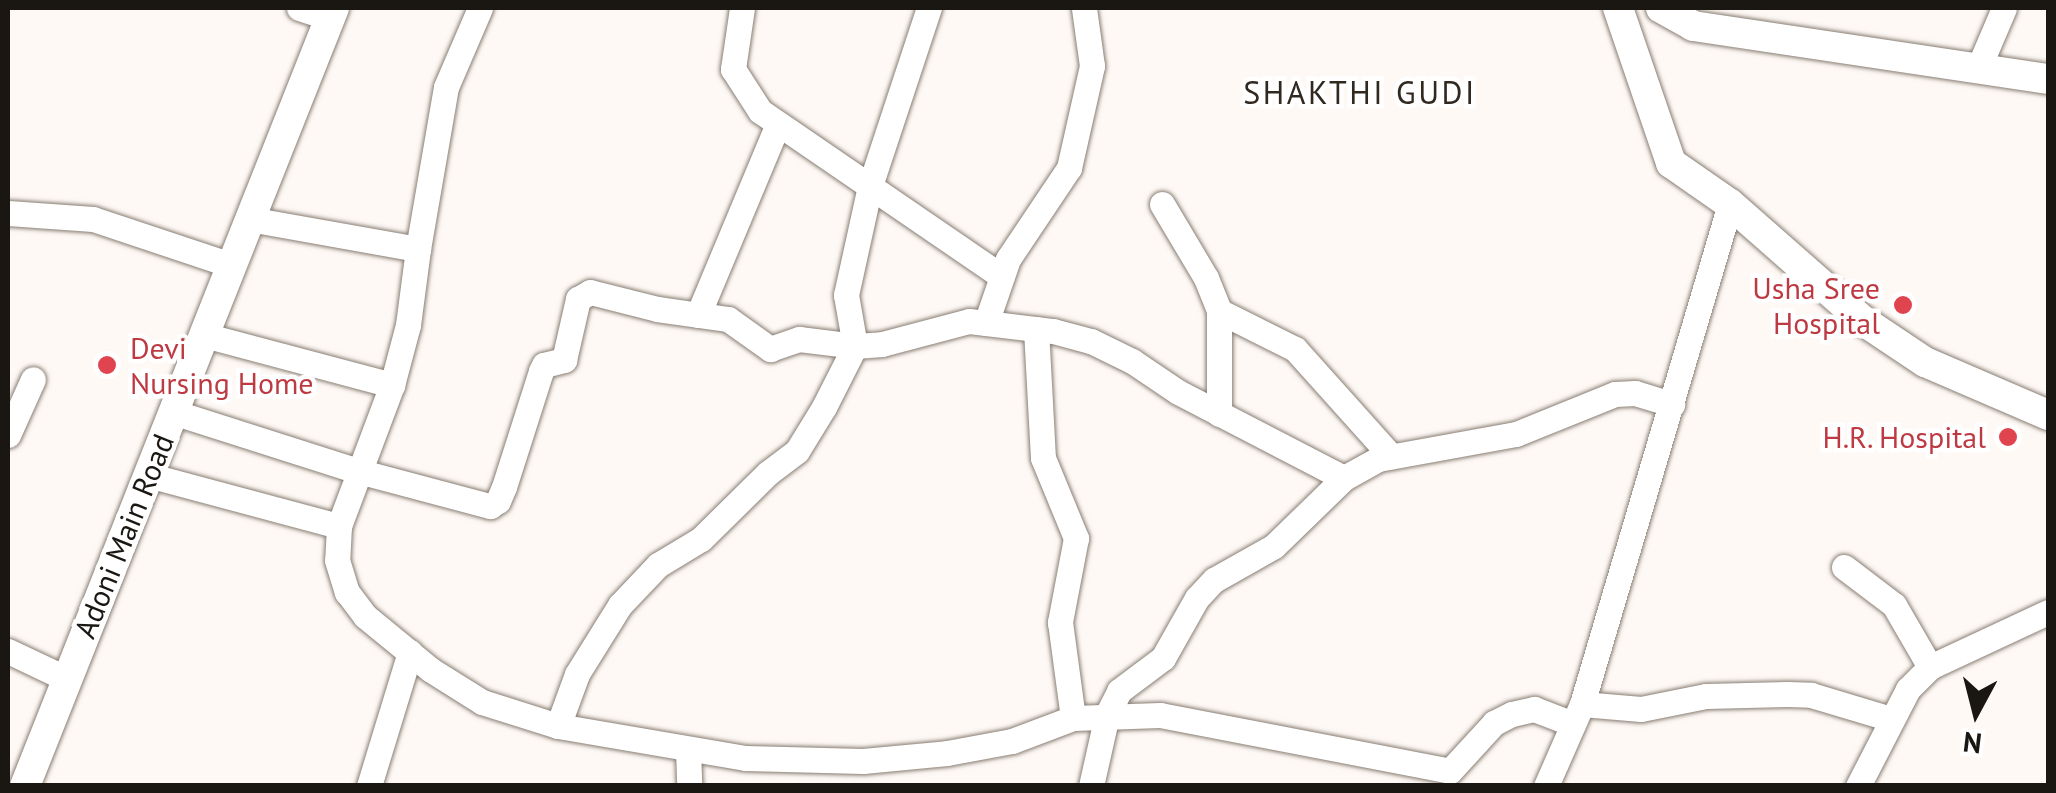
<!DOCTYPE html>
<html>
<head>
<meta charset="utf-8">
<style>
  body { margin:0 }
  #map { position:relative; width:2056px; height:793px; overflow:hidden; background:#fef9f5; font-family:"PT Sans",sans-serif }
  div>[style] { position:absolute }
  .roads { filter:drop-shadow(0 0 2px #887d73) drop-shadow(0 0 2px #887d73) }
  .minor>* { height:25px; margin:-12.5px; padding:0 12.5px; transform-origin:12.5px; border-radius:12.5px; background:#fff }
  .tertiary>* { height:30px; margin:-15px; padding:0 15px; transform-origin:15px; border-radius:15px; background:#fff }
  .dots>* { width:28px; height:28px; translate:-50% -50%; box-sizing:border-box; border:5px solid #fff; border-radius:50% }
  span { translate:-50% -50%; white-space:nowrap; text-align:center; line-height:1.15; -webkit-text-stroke:9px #fff; paint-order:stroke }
  .health-label { font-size:30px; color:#be3a42 }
  .right { translate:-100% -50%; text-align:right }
  .left { translate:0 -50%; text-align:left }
  .street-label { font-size:30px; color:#1a1612 }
  .neighbourhood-label { font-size:32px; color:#312820; letter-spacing:2.5px }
  .frame { position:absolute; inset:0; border:10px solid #1a1612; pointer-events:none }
  .north { position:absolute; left:1926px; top:663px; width:100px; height:100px; -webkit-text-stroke:8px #fff; paint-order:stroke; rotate:187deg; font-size:28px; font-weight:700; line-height:40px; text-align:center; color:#1a1612 }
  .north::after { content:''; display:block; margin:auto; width:35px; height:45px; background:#1a1612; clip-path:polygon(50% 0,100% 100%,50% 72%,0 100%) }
</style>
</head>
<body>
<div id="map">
  <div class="roads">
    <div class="minor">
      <div style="left:299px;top:8px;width:33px;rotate:18deg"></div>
      <div style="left:742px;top:8px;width:62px;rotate:98.4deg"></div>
      <div style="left:733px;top:69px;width:50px;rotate:57.3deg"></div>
      <div style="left:760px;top:111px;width:293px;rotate:34.4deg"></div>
      <div style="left:1978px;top:69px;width:66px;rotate:-66.9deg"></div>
      <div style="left:1162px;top:204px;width:86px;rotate:59.3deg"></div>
      <div style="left:1206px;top:278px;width:35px;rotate:68deg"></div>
      <div style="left:1219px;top:311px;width:103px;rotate:90deg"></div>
      <div style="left:8px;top:213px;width:85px;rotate:4deg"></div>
      <div style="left:93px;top:219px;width:145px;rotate:18.4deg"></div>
      <div style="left:249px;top:219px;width:172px;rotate:10.1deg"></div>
      <div style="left:418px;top:249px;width:77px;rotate:97.5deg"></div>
      <div style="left:408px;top:325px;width:62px;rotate:104.9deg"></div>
      <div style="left:392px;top:385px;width:151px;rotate:110.6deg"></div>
      <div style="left:339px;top:526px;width:34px;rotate:93deg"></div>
      <div style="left:337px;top:560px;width:34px;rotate:73deg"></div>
      <div style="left:347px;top:592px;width:30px;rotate:53deg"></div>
      <div style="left:365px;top:616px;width:85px;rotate:39.3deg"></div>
      <div style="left:431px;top:670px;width:60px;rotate:32.1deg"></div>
      <div style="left:482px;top:702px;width:80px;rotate:17.5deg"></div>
      <div style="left:558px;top:726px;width:190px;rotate:9.7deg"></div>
      <div style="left:745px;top:758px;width:118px;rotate:1.5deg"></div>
      <div style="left:863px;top:761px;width:84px;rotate:-5.4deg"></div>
      <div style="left:947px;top:753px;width:66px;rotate:-10.5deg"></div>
      <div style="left:1012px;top:741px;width:65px;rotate:-20.7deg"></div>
      <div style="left:1073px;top:718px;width:87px;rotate:-2deg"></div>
      <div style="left:1160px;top:715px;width:295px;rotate:10.9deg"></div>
      <div style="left:1450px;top:771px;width:65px;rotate:-47.5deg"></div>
      <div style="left:1494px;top:723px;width:20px;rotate:-27deg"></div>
      <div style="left:1512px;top:714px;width:23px;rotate:-13deg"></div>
      <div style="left:1534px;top:709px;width:39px;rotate:21deg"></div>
      <div style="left:418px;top:249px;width:164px;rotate:-80.2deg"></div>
      <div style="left:446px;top:87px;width:86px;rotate:-66.7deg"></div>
      <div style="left:1219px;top:311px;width:85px;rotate:26.6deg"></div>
      <div style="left:1295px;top:349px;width:144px;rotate:48.1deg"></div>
      <div style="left:698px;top:315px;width:207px;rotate:-67.3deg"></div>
      <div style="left:986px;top:323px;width:68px;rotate:-71deg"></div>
      <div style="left:1008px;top:259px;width:110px;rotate:-56.2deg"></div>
      <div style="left:1069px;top:168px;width:105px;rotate:-77.3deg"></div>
      <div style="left:1092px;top:66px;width:59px;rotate:-97.9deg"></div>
      <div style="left:1036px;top:329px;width:129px;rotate:86.9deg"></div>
      <div style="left:1043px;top:458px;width:87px;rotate:67.6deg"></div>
      <div style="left:1076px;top:538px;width:86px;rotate:100.8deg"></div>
      <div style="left:1060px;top:622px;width:97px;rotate:82.3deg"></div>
      <div style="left:204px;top:335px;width:195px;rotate:14.9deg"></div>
      <div style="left:173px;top:412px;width:194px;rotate:17.7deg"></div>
      <div style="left:358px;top:471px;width:137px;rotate:14.9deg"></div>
      <div style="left:490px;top:506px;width:9px;rotate:-32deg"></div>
      <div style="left:498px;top:501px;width:15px;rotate:-67deg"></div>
      <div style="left:504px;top:487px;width:122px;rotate:-72.3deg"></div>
      <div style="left:541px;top:371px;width:7px;rotate:-63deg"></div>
      <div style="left:544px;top:365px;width:21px;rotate:-14deg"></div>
      <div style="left:564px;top:360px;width:63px;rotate:-77.1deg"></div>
      <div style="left:578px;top:299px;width:14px;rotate:-30deg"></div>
      <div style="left:590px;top:292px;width:69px;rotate:14.2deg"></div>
      <div style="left:657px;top:309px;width:72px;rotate:8deg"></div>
      <div style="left:728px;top:319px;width:52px;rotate:35.5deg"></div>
      <div style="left:770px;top:349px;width:31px;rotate:-19deg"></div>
      <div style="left:799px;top:339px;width:56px;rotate:7.1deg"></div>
      <div style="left:855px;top:346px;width:27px;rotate:-4deg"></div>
      <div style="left:882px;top:344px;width:90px;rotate:-14.8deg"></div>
      <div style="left:969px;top:321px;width:85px;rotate:6.8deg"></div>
      <div style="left:1053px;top:331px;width:39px;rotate:15deg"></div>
      <div style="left:1091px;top:341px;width:46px;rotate:26deg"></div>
      <div style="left:1132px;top:361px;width:55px;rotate:34deg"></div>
      <div style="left:1178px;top:392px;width:187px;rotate:27.4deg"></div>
      <div style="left:8px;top:435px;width:61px;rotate:-65.9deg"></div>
      <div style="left:148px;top:475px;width:198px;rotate:15deg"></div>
      <div style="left:1844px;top:567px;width:63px;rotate:37.2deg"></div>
      <div style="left:1894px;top:605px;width:72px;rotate:59.9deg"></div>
      <div style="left:8px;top:651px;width:65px;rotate:25.4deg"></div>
      <div style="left:1582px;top:704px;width:59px;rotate:4.8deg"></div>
      <div style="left:1641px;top:709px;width:66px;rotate:-11.3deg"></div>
      <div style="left:1706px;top:696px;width:81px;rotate:-1.4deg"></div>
      <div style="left:1787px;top:694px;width:24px;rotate:2deg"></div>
      <div style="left:1811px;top:695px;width:84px;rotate:16.7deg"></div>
      <div style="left:558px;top:726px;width:55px;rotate:-69.9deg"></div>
      <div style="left:577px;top:674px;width:81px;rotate:-58.1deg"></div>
      <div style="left:620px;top:605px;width:55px;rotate:-46.5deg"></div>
      <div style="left:658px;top:565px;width:50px;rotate:-31.2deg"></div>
      <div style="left:701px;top:539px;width:94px;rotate:-44.6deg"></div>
      <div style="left:768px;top:473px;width:36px;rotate:-37deg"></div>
      <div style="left:797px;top:451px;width:52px;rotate:-58.5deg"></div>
      <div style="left:824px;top:407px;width:68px;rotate:-63.1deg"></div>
      <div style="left:855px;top:346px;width:52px;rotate:-100deg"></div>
      <div style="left:846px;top:295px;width:112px;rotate:-77.6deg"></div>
      <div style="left:870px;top:186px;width:188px;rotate:-71.7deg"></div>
      <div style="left:688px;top:749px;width:37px;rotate:88deg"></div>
      <div style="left:369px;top:786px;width:140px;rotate:-73deg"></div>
      <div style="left:1091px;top:786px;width:73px;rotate:-77.3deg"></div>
      <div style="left:1107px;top:715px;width:27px;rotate:-63deg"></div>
      <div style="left:1119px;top:691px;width:55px;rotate:-36.9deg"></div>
      <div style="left:1163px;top:658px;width:69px;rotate:-60.5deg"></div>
      <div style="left:1197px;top:598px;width:25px;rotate:-47deg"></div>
      <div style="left:1214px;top:580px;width:69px;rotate:-29.5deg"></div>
      <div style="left:1274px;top:546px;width:98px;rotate:-44.2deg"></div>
      <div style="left:1344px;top:478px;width:39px;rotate:-29deg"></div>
      <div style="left:1378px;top:459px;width:140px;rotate:-10.3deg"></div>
      <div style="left:1516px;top:434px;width:107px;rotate:-22deg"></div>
      <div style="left:1615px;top:394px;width:20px;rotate:-3deg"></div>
      <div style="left:1635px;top:393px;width:39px;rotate:17deg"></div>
      <div style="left:1546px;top:786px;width:90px;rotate:-66.3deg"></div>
      <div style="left:1582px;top:704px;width:521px;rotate:-73.51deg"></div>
      <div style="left:1858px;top:786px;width:109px;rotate:-62.7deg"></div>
      <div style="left:1908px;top:689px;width:31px;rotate:-45deg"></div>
      <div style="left:1930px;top:667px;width:130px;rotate:-25deg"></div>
    </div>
    <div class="tertiary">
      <div style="left:1618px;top:8px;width:164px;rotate:71.1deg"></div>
      <div style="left:1671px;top:163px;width:72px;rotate:34.8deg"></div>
      <div style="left:1730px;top:204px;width:176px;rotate:41.3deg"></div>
      <div style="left:1862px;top:320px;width:76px;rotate:33.7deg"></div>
      <div style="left:1925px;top:362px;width:134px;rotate:23.3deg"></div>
      <div style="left:1661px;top:8px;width:37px;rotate:29deg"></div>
      <div style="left:1693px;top:26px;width:359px;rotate:8.5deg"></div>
      <div style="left:25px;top:786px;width:837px;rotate:-68.34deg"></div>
    </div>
  </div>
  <div class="dots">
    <div style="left:1903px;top:305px;background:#e0444e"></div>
    <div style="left:107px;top:365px;background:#e0444e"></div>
    <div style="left:2008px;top:437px;background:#e0444e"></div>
  </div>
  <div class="health-label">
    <span class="right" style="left:1880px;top:305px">Usha Sree<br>Hospital</span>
    <span class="left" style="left:130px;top:365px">Devi<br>Nursing Home</span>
    <span class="right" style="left:1986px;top:437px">H.R. Hospital</span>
  </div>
  <div class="street-label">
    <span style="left:124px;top:536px;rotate:-68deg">Adoni Main Road</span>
  </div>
  <div class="neighbourhood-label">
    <span style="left:1360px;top:92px">SHAKTHI GUDI</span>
  </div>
  <div class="frame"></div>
  <div class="north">N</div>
</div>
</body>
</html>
